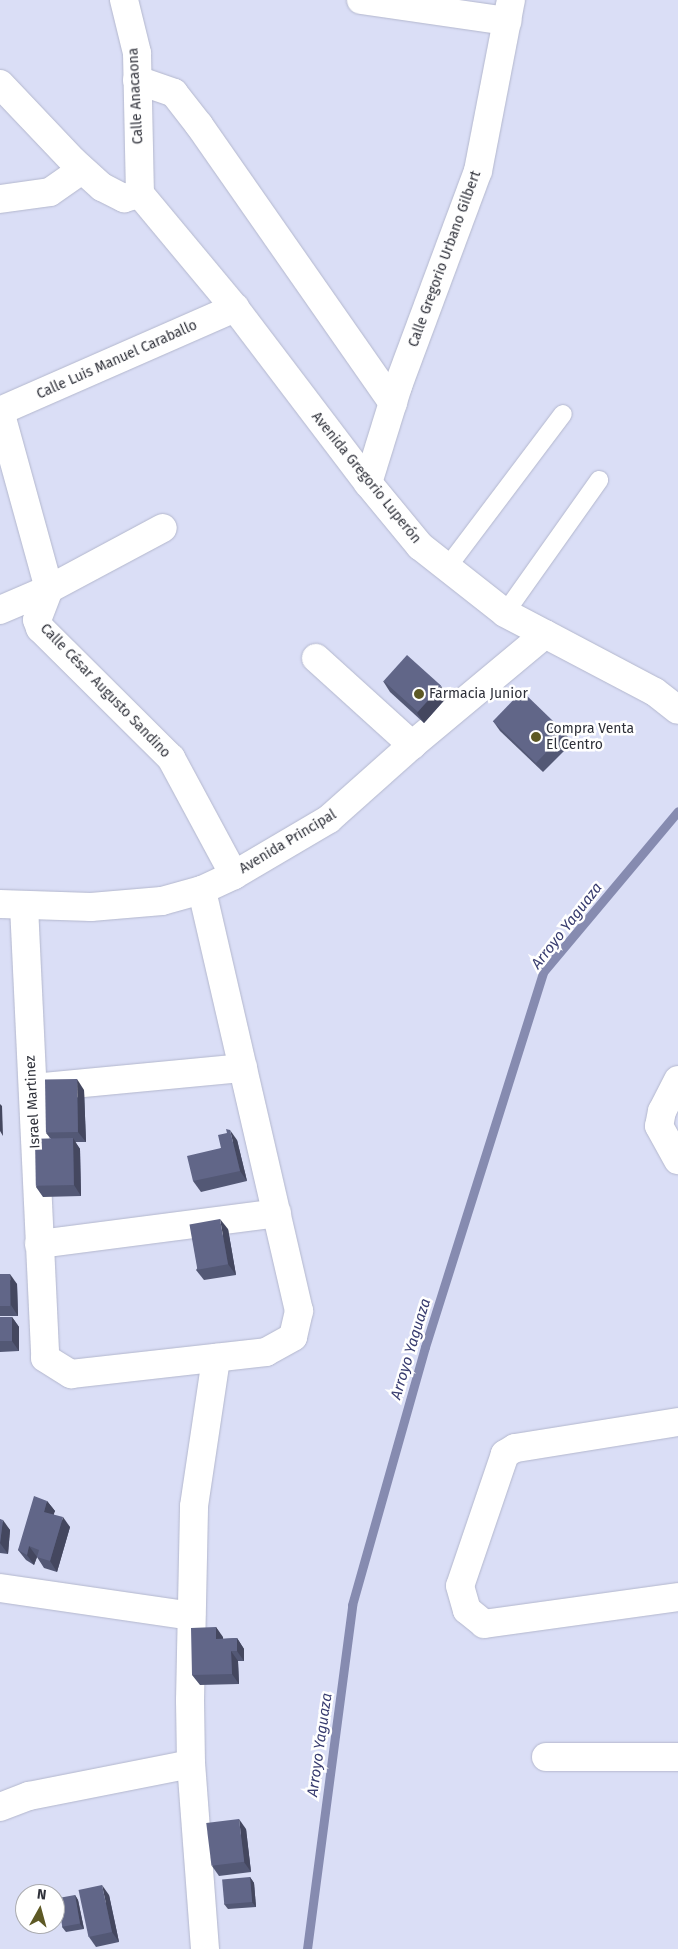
<!DOCTYPE html>
<html>
<head>
<meta charset="utf-8">
<style>
  body { margin:0 }
  #map { position:relative; width:678px; height:1949px; overflow:hidden; background:#dadef6; font-family:"Fira Sans",sans-serif }
  div>[style] { position:absolute }
  .stream>* { height:9px; margin:-4.5px; padding:0 4.5px; transform-origin:4.5px; border-radius:4.5px; background:#868bb0 }
  .roads { filter:drop-shadow(0 0 1px #b3b7cd) drop-shadow(0 0 1px #b3b7cd) }
  .service>* { height:18px; margin:-9px; padding:0 9px; transform-origin:9px; border-radius:9px; background:#fff }
  .minor>* { height:28px; margin:-14px; padding:0 14px; transform-origin:14px; border-radius:14px; background:#fff }
  .tertiary>* { height:28px; margin:-14px; padding:0 14px; transform-origin:14px; border-radius:14px; background:#fff }
  .wall>* { inset:0; background:#535875 }
  .shaded-wall>* { inset:0; background:#44475f }
  .building>* { inset:0; background:#616688; transform-origin:0 0 }
  .dots>* { width:14px; height:14px; translate:-50% -50%; box-sizing:border-box; border:2px solid #fff; border-radius:50% }
  span { translate:-50% -50%; white-space:nowrap; text-align:center; line-height:1.15; -webkit-text-stroke:5px #fff; paint-order:stroke }
  .street-label { font-size:14px; color:#2e3039 }
  .poi-label { font-size:14px; color:#2e3039 }
  .left { translate:0 -50%; text-align:left }
  .water-label { font-size:15px; color:#383c6f; font-style:italic }
  .north { position:absolute; left:15px; top:1884px; width:50px; height:50px; box-sizing:border-box; background:#fff; border:1px solid #abacb0; border-radius:50%; rotate:7deg; font-size:14px; font-weight:700; line-height:20px; text-align:center; color:#2e3039 }
  .north::after { content:''; display:block; margin:auto; width:18px; height:22px; background:#5d5925; clip-path:polygon(50% 0,100% 100%,50% 72%,0 100%) }
</style>
</head>
<body>
<div id="map">
  <div class="stream">
    <div style="left:307px;top:1949px;width:347px;rotate:-82.5deg"></div>
    <div style="left:352px;top:1605px;width:268px;rotate:-74.2deg"></div>
    <div style="left:425px;top:1347px;width:393px;rotate:-72.5deg"></div>
    <div style="left:543px;top:972px;width:210px;rotate:-50deg"></div>
  </div>
  <div class="roads">
    <div class="service">
      <div style="left:446px;top:569px;width:194px;rotate:-53deg"></div>
      <div style="left:505px;top:613px;width:163px;rotate:-54.7deg"></div>
    </div>
    <div class="minor">
      <div style="left:124px;top:0;width:55px;rotate:76.2deg"></div>
      <div style="left:137px;top:53px;width:141px;rotate:88.8deg"></div>
      <div style="left:361px;top:0;width:148px;rotate:8.2deg"></div>
      <div style="left:137px;top:80px;width:39px;rotate:19deg"></div>
      <div style="left:174px;top:93px;width:41px;rotate:52deg"></div>
      <div style="left:199px;top:125px;width:339px;rotate:55.1deg"></div>
      <div style="left:0;top:84px;width:106px;rotate:46.5deg"></div>
      <div style="left:73px;top:161px;width:39px;rotate:42deg"></div>
      <div style="left:102px;top:187px;width:25px;rotate:27deg"></div>
      <div style="left:124px;top:198px;width:16px;rotate:-14deg"></div>
      <div style="left:140px;top:194px;width:148px;rotate:50.2deg"></div>
      <div style="left:235px;top:308px;width:220px;rotate:52.8deg"></div>
      <div style="left:368px;top:483px;width:82px;rotate:50.5deg"></div>
      <div style="left:420px;top:546px;width:108px;rotate:38.2deg"></div>
      <div style="left:505px;top:613px;width:45px;rotate:27.7deg"></div>
      <div style="left:0;top:199px;width:50px;rotate:-8deg"></div>
      <div style="left:50px;top:192px;width:38px;rotate:-35deg"></div>
      <div style="left:0;top:411px;width:185px;rotate:74.6deg"></div>
      <div style="left:49px;top:589px;width:33px;rotate:111deg"></div>
      <div style="left:37px;top:620px;width:9px;rotate:69deg"></div>
      <div style="left:40px;top:628px;width:185px;rotate:44.8deg"></div>
      <div style="left:171px;top:758px;width:133px;rotate:61.7deg"></div>
      <div style="left:0;top:411px;width:257px;rotate:-23.7deg"></div>
      <div style="left:368px;top:483px;width:102px;rotate:-72.8deg"></div>
      <div style="left:398px;top:386px;width:229px;rotate:-69.6deg"></div>
      <div style="left:478px;top:171px;width:174px;rotate:-79.1deg"></div>
      <div style="left:0;top:610px;width:53px;rotate:-23.2deg"></div>
      <div style="left:49px;top:589px;width:129px;rotate:-28.2deg"></div>
      <div style="left:316px;top:658px;width:130px;rotate:42.2deg"></div>
      <div style="left:24px;top:906px;width:452px;rotate:87.3deg"></div>
      <div style="left:45px;top:1358px;width:31px;rotate:32deg"></div>
      <div style="left:71px;top:1374px;width:196px;rotate:-6.4deg"></div>
      <div style="left:266px;top:1352px;width:31px;rotate:-29deg"></div>
      <div style="left:293px;top:1337px;width:27px;rotate:-77deg"></div>
      <div style="left:299px;top:1311px;width:432px;rotate:-103deg"></div>
      <div style="left:678px;top:1080px;width:35px;rotate:117deg"></div>
      <div style="left:662px;top:1111px;width:15px;rotate:101deg"></div>
      <div style="left:659px;top:1126px;width:39px;rotate:61deg"></div>
      <div style="left:42px;top:1087px;width:202px;rotate:-5.4deg"></div>
      <div style="left:39px;top:1244px;width:240px;rotate:-7.4deg"></div>
      <div style="left:678px;top:1422px;width:165px;rotate:170.9deg"></div>
      <div style="left:515px;top:1448px;width:12px;rotate:149deg"></div>
      <div style="left:505px;top:1454px;width:139px;rotate:108.8deg"></div>
      <div style="left:460px;top:1586px;width:25px;rotate:74deg"></div>
      <div style="left:467px;top:1610px;width:22px;rotate:39deg"></div>
      <div style="left:484px;top:1624px;width:196px;rotate:-7.9deg"></div>
      <div style="left:0;top:1588px;width:193px;rotate:8.3deg"></div>
      <div style="left:546px;top:1757px;width:132px"></div>
      <div style="left:0;top:1807px;width:31px;rotate:-21deg"></div>
      <div style="left:29px;top:1796px;width:165px;rotate:-11.2deg"></div>
      <div style="left:205px;top:1949px;width:186px;rotate:-94.3deg"></div>
      <div style="left:191px;top:1764px;width:64px;rotate:-90.9deg"></div>
      <div style="left:190px;top:1700px;width:194px;rotate:-88.8deg"></div>
      <div style="left:194px;top:1506px;width:150px;rotate:-81.5deg"></div>
    </div>
    <div class="tertiary">
      <div style="left:0;top:904px;width:91px;rotate:1.9deg"></div>
      <div style="left:91px;top:907px;width:71px;rotate:-4.8deg"></div>
      <div style="left:162px;top:901px;width:41px;rotate:-15.4deg"></div>
      <div style="left:202px;top:890px;width:35px;rotate:-25deg"></div>
      <div style="left:234px;top:875px;width:110px;rotate:-30.5deg"></div>
      <div style="left:329px;top:819px;width:111px;rotate:-41.7deg"></div>
      <div style="left:412px;top:745px;width:173px;rotate:-39.8deg"></div>
      <div style="left:545px;top:634px;width:124px;rotate:27.8deg"></div>
      <div style="left:655px;top:692px;width:29px;rotate:38deg"></div>
    </div>
  </div>
  <div class="wall">
    <div style="clip-path:polygon(383px 681px,448px 696px,424px 723px,390px 692px)"></div>
    <div style="clip-path:polygon(493px 721px,565px 733px,572px 743px,543px 772px,500px 731px)"></div>
    <div style="clip-path:polygon(84px 1090px,86px 1142px,75px 1142px,80px 1149px,81px 1196px,43px 1197px,36px 1187px,51px 1139px,46px 1133px)"></div>
    <div style="clip-path:polygon(237px 1140px,247px 1181px,201px 1192px,193px 1181px,221px 1148px)"></div>
    <div style="clip-path:polygon(228px 1229px,236px 1275px,204px 1280px,196px 1270px)"></div>
    <div style="clip-path:polygon(0 1274px,17px 1284px,18px 1316px,0 1316px)"></div>
    <div style="clip-path:polygon(0 1317px,12px 1317px,19px 1327px,19px 1351px,0 1352px)"></div>
    <div style="clip-path:polygon(47px 1501px,55px 1511px,53px 1514px,70px 1527px,57px 1572px,44px 1568px,37px 1557px,34px 1565px,26px 1560px,18px 1550px)"></div>
    <div style="clip-path:polygon(0 1519px,10px 1530px,8px 1554px,0 1553px)"></div>
    <div style="clip-path:polygon(216px 1627px,223px 1639px,237px 1638px,244px 1649px,244px 1661px,238px 1661px,239px 1684px,200px 1685px,192px 1675px)"></div>
    <div style="clip-path:polygon(246px 1829px,251px 1872px,219px 1876px,212px 1866px)"></div>
    <div style="clip-path:polygon(250px 1877px,254px 1883px,256px 1907px,228px 1909px,224px 1904px)"></div>
    <div style="clip-path:polygon(75px 1895px,78px 1900px,84px 1929px,66px 1932px,62px 1927px)"></div>
    <div style="clip-path:polygon(109px 1895px,119px 1942px,96px 1947px,89px 1937px)"></div>
  </div>
  <div class="shaded-wall">
    <div style="clip-path:polygon(441px 686px,448px 696px,424px 723px,417px 713px)"></div>
    <div style="clip-path:polygon(77px 1079px,84px 1090px,86px 1142px,78px 1132px)"></div>
    <div style="clip-path:polygon(0 1104px,2px 1106px,3px 1136px,0 1131px)"></div>
    <div style="clip-path:polygon(230px 1130px,237px 1140px,247px 1181px,240px 1171px)"></div>
    <div style="clip-path:polygon(73px 1138px,80px 1149px,81px 1196px,74px 1185px)"></div>
    <div style="clip-path:polygon(220px 1219px,228px 1229px,236px 1275px,228px 1264px)"></div>
    <div style="clip-path:polygon(10px 1274px,17px 1284px,18px 1316px,11px 1305px)"></div>
    <div style="clip-path:polygon(12px 1317px,19px 1327px,19px 1351px,12px 1341px)"></div>
    <div style="clip-path:polygon(47px 1501px,55px 1511px,51px 1522px,44px 1512px)"></div>
    <div style="clip-path:polygon(63px 1517px,70px 1527px,57px 1572px,50px 1561px)"></div>
    <div style="clip-path:polygon(3px 1520px,10px 1530px,8px 1554px,0 1543px)"></div>
    <div style="clip-path:polygon(29px 1546px,37px 1557px,34px 1565px,27px 1555px)"></div>
    <div style="clip-path:polygon(216px 1627px,223px 1637px,224px 1649px,216px 1639px)"></div>
    <div style="clip-path:polygon(237px 1638px,244px 1649px,244px 1661px,237px 1651px)"></div>
    <div style="clip-path:polygon(231px 1651px,238px 1661px,239px 1684px,232px 1674px)"></div>
    <div style="clip-path:polygon(239px 1819px,246px 1829px,251px 1872px,244px 1862px)"></div>
    <div style="clip-path:polygon(250px 1877px,254px 1883px,256px 1907px,252px 1902px)"></div>
    <div style="clip-path:polygon(102px 1885px,109px 1895px,119px 1942px,112px 1932px)"></div>
    <div style="clip-path:polygon(75px 1895px,78px 1900px,84px 1929px,80px 1924px)"></div>
  </div>
  <div class="building">
    <div style="left:407px;top:655px;width:46px;height:35px;rotate:42deg"></div>
    <div style="left:522px;top:691px;width:60px;height:42px;rotate:44deg"></div>
    <div style="left:77px;top:1079px;width:53px;height:32px;rotate:89deg"></div>
    <div style="clip-path:polygon(226px 1129px,230px 1130px,240px 1171px,193px 1181px,187px 1156px,221px 1148px,218px 1135px,227px 1133px)"></div>
    <div style="left:73px;top:1138px;width:47px;height:38px;rotate:89deg"></div>
    <div style="left:220px;top:1219px;width:46px;height:31px;rotate:80deg"></div>
    <div style="left:0;top:1274px;width:10px;height:32px"></div>
    <div style="left:0;top:1317px;width:12px;height:24px"></div>
    <div style="clip-path:polygon(34px 1496px,47px 1501px,44px 1512px,63px 1517px,50px 1561px,37px 1557px,39px 1550px,29px 1546px,27px 1555px,18px 1550px)"></div>
    <div style="clip-path:polygon(0 1519px,3px 1520px,0 1543px)"></div>
    <div style="clip-path:polygon(216px 1627px,216px 1639px,237px 1638px,237px 1651px,231px 1651px,232px 1674px,192px 1675px,191px 1628px)"></div>
    <div style="left:239px;top:1819px;width:43px;height:33px;rotate:83deg"></div>
    <div style="left:250px;top:1877px;width:25px;height:28px;rotate:85deg"></div>
    <div style="left:102px;top:1885px;width:48px;height:24px;rotate:78deg"></div>
    <div style="left:75px;top:1895px;width:29px;height:18px;rotate:80deg"></div>
  </div>
  <div class="dots">
    <div style="left:419px;top:694px;background:#5d5925"></div>
    <div style="left:536px;top:737px;background:#5d5925"></div>
  </div>
  <div class="street-label">
    <span style="left:136px;top:96px;rotate:-93deg">Calle Anacaona</span>
    <span style="left:445px;top:259px;rotate:-70deg">Calle Gregorio Urbano Gilbert</span>
    <span style="left:117px;top:360px;rotate:-24deg">Calle Luis Manuel Caraballo</span>
    <span style="left:366px;top:478px;rotate:51deg">Avenida Gregorio Luperón</span>
    <span style="left:105px;top:691px;rotate:46deg">Calle César Augusto Sandino</span>
    <span style="left:288px;top:842px;rotate:-31deg">Avenida Principal</span>
    <span style="left:33px;top:1102px;rotate:-93deg">Israel Martinez</span>
  </div>
  <div class="poi-label">
    <span class="left" style="left:429px;top:694px">Farmacia Junior</span>
    <span class="left" style="left:546px;top:737px">Compra Venta<br>El Centro</span>
  </div>
  <div class="water-label">
    <span style="left:567px;top:926px;rotate:-52deg">Arroyo Yaguaza</span>
    <span style="left:411px;top:1349px;rotate:-73deg">Arroyo Yaguaza</span>
    <span style="left:320px;top:1745px;rotate:-82deg">Arroyo Yaguaza</span>
  </div>
  <div class="north">N</div>
</div>
</body>
</html>
